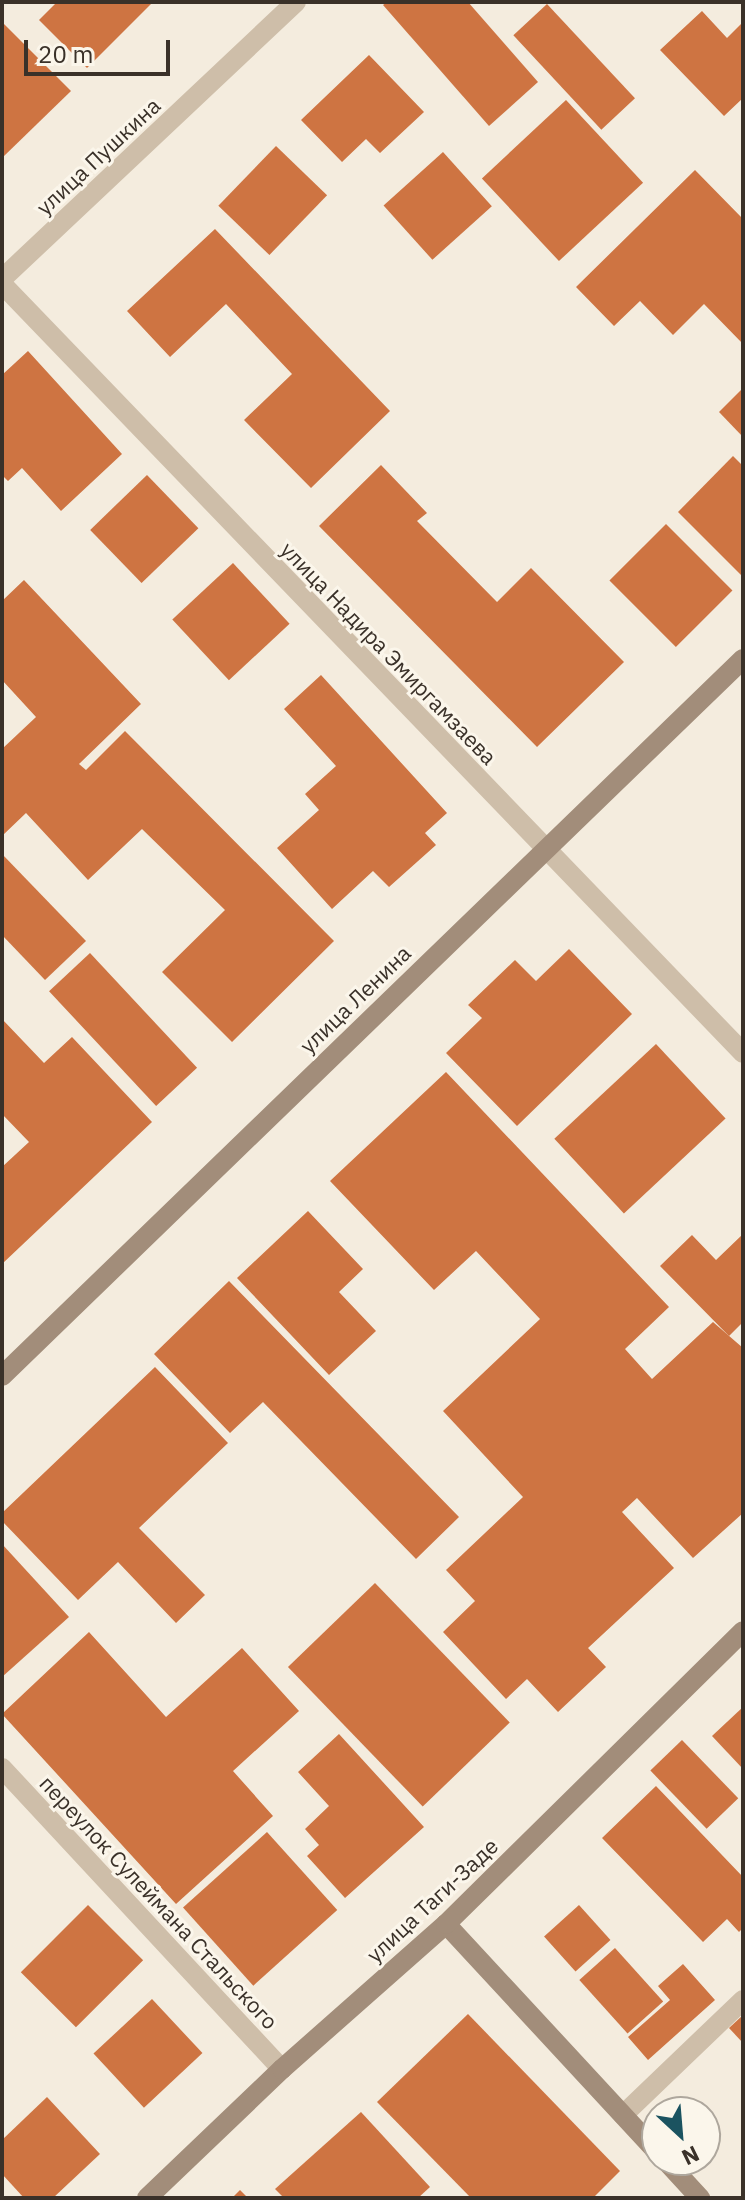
<!DOCTYPE html>
<html>
<head>
<meta charset="utf-8">
<style>
  body { margin:0 }
  #map { position:relative; width:745px; height:2200px; overflow:hidden; background:#f4ecde; font-family:"IBM Plex Sans",sans-serif }
  div>[style] { position:absolute }
  .building>* { inset:0; background:#ce7442; transform-origin:0 0 }
  .street>* { height:20px; margin:-10px; padding:0 10px; transform-origin:10px; border-radius:10px; background:#cebea9 }
  .secondary>* { height:20px; margin:-10px; padding:0 10px; transform-origin:10px; border-radius:10px; background:#a28d7a }
  span { translate:-50% -50%; white-space:nowrap; text-align:center; line-height:1.15; -webkit-text-stroke:6px #fbf6eb; paint-order:stroke }
  .street-label { font-size:22px; color:#3a3129 }
  .frame { position:absolute; inset:0; border:4px solid #3a3129; pointer-events:none }
  .north { position:absolute; left:641px; top:2096px; width:80px; height:80px; box-sizing:border-box; background:#fbf6eb; border:2px solid #aea79d; border-radius:50%; rotate:154deg; font-size:22px; font-weight:700; line-height:32px; text-align:center; color:#3a3129 }
  .north::after { content:''; display:block; margin:auto; width:28px; height:36px; background:#1b5360; clip-path:polygon(50% 0,100% 100%,50% 72%,0 100%) }
  .scale { position:absolute; left:24px; top:40px; width:146px; height:36px; box-sizing:border-box; border:4px solid #3a3129; border-top:0; padding-left:10px; font-size:24px; line-height:28px; white-space:nowrap; color:#3a3129; -webkit-text-stroke:6px #fbf6eb; paint-order:stroke }
</style>
</head>
<body>
<div id="map">
  <div class="building">
    <div style="clip-path:polygon(57px 2px,153px 2px,87px 68px,39px 20px)"></div>
    <div style="clip-path:polygon(387px 2px,468px 2px,538px 82px,489px 126px,383px 5px)"></div>
    <div style="left:547px;top:4px;width:129px;height:46px;rotate:47deg"></div>
    <div style="clip-path:polygon(702px 11px,727px 38px,743px 22px,743px 98px,724px 116px,660px 50px)"></div>
    <div style="clip-path:polygon(2px 22px,71px 91px,2px 158px)"></div>
    <div style="clip-path:polygon(369px 55px,424px 112px,380px 153px,366px 139px,342px 162px,301px 120px)"></div>
    <div style="left:566px;top:100px;width:113px;height:115px;rotate:47deg"></div>
    <div style="left:276px;top:146px;width:71px;height:83px;rotate:44deg"></div>
    <div style="left:443px;top:152px;width:73px;height:80px;rotate:48deg"></div>
    <div style="clip-path:polygon(695px 170px,743px 219px,743px 344px,704px 304px,673px 335px,640px 301px,614px 326px,576px 287px)"></div>
    <div style="clip-path:polygon(215px 229px,390px 411px,311px 488px,244px 420px,292px 374px,226px 304px,170px 357px,127px 311px)"></div>
    <div style="clip-path:polygon(28px 351px,122px 454px,61px 511px,22px 468px,8px 481px,2px 475px,2px 375px)"></div>
    <div style="clip-path:polygon(743px 388px,743px 437px,719px 412px)"></div>
    <div style="clip-path:polygon(733px 456px,743px 466px,743px 577px,678px 512px)"></div>
    <div style="clip-path:polygon(381px 465px,427px 513px,417px 521px,497px 602px,531px 568px,624px 662px,537px 747px,319px 526px)"></div>
    <div style="left:147px;top:475px;width:74px;height:79px;rotate:46deg"></div>
    <div style="left:666px;top:524px;width:94px;height:80px;rotate:45deg"></div>
    <div style="left:233px;top:563px;width:83px;height:83px;rotate:47deg"></div>
    <div style="clip-path:polygon(24px 580px,141px 704px,79px 764px,86px 770px,125px 731px,334px 941px,232px 1042px,162px 972px,225px 910px,142px 829px,88px 880px,26px 813px,2px 836px,2px 749px,36px 717px,2px 680px,2px 601px)"></div>
    <div style="clip-path:polygon(321px 675px,447px 813px,425px 833px,436px 845px,389px 887px,373px 871px,332px 909px,277px 848px,319px 810px,305px 794px,336px 766px,284px 709px)"></div>
    <div style="clip-path:polygon(2px 854px,86px 941px,45px 980px,2px 935px)"></div>
    <div style="clip-path:polygon(569px 949px,632px 1014px,517px 1126px,446px 1053px,482px 1018px,468px 1005px,515px 960px,536px 981px)"></div>
    <div style="left:90px;top:953px;width:157px;height:56px;rotate:47deg"></div>
    <div style="clip-path:polygon(2px 1019px,44px 1063px,72px 1037px,152px 1122px,2px 1264px,2px 1167px,29px 1142px,2px 1114px)"></div>
    <div style="left:656px;top:1044px;width:102px;height:139px;rotate:47deg"></div>
    <div style="clip-path:polygon(446px 1072px,669px 1307px,625px 1349px,652px 1379px,713px 1322px,743px 1348px,743px 1513px,693px 1558px,637px 1498px,622px 1512px,674px 1568px,588px 1648px,606px 1667px,558px 1712px,527px 1679px,506px 1699px,443px 1632px,475px 1601px,446px 1570px,523px 1497px,443px 1411px,540px 1319px,476px 1251px,434px 1290px,330px 1181px)"></div>
    <div style="clip-path:polygon(308px 1211px,363px 1269px,339px 1292px,376px 1331px,329px 1375px,237px 1278px)"></div>
    <div style="clip-path:polygon(743px 1234px,743px 1322px,729px 1336px,660px 1266px,692px 1235px,716px 1260px)"></div>
    <div style="clip-path:polygon(229px 1281px,459px 1517px,416px 1559px,263px 1402px,230px 1433px,154px 1354px)"></div>
    <div style="clip-path:polygon(155px 1367px,228px 1443px,139px 1528px,205px 1595px,176px 1623px,118px 1562px,78px 1600px,2px 1521px,2px 1513px)"></div>
    <div style="clip-path:polygon(2px 1544px,69px 1617px,2px 1677px)"></div>
    <div style="left:375px;top:1583px;width:194px;height:121px;rotate:46deg"></div>
    <div style="clip-path:polygon(89px 1632px,166px 1717px,242px 1648px,299px 1711px,233px 1771px,273px 1816px,176px 1904px,2px 1714px)"></div>
    <div style="clip-path:polygon(743px 1707px,743px 1769px,712px 1736px)"></div>
    <div style="clip-path:polygon(339px 1734px,424px 1827px,345px 1898px,307px 1856px,319px 1845px,305px 1829px,329px 1806px,298px 1772px)"></div>
    <div style="left:682px;top:1740px;width:81px;height:44px;rotate:46deg"></div>
    <div style="clip-path:polygon(656px 1786px,743px 1877px,743px 1928px,739px 1932px,727px 1919px,703px 1942px,602px 1838px)"></div>
    <div style="left:267px;top:1832px;width:105px;height:113px;rotate:48deg"></div>
    <div style="left:88px;top:1905px;width:78px;height:95px;rotate:45deg"></div>
    <div style="left:579px;top:1905px;width:47px;height:47px;rotate:48deg"></div>
    <div style="left:615px;top:1948px;width:72px;height:48px;rotate:48deg"></div>
    <div style="clip-path:polygon(683px 1964px,715px 2000px,648px 2060px,628px 2037px,670px 2000px,658px 1986px)"></div>
    <div style="left:152px;top:1999px;width:74px;height:80px;rotate:47deg"></div>
    <div style="clip-path:polygon(468px 2014px,620px 2171px,593px 2198px,471px 2198px,377px 2102px)"></div>
    <div style="clip-path:polygon(743px 2015px,743px 2043px,729px 2028px)"></div>
    <div style="clip-path:polygon(47px 2097px,100px 2154px,53px 2198px,24px 2198px,2px 2174px,2px 2140px)"></div>
    <div style="clip-path:polygon(361px 2112px,430px 2187px,418px 2198px,284px 2198px,275px 2189px)"></div>
    <div style="clip-path:polygon(240px 2190px,248px 2198px,232px 2198px)"></div>
  </div>
  <div class="street">
    <div style="left:2px;top:279px;width:404px;rotate:-43.3deg"></div>
    <div style="left:2px;top:284px;width:1068px;rotate:46.06deg"></div>
    <div style="left:2px;top:1768px;width:411px;rotate:47.1deg"></div>
    <div style="left:623px;top:2115px;width:166px;rotate:-43.8deg"></div>
  </div>
  <div class="secondary">
    <div style="left:2px;top:1376px;width:1031px;rotate:-44.06deg"></div>
    <div style="left:446px;top:1924px;width:311px;rotate:47.2deg"></div>
    <div style="left:665px;top:2160px;width:52px;rotate:47.4deg"></div>
    <div style="left:147px;top:2198px;width:187px;rotate:-43.7deg"></div>
    <div style="left:282px;top:2069px;width:219px;rotate:-41.5deg"></div>
    <div style="left:446px;top:1924px;width:417px;rotate:-44.6deg"></div>
  </div>
  <div class="street-label">
    <span style="left:98px;top:156px;rotate:-43deg">улица Пушкина</span>
    <span style="left:389px;top:653px;rotate:46deg">улица Надира Эмиргамзаева</span>
    <span style="left:355px;top:999px;rotate:-44deg">улица Ленина</span>
    <span style="left:432px;top:1900px;rotate:-43deg">улица Таги-Заде</span>
    <span style="left:159px;top:1902px;rotate:47deg">переулок Сулеймана Стальского</span>
  </div>
  <div class="frame"></div>
  <div class="north">N</div>
  <div class="scale">20 m</div>
</div>
</body>
</html>
